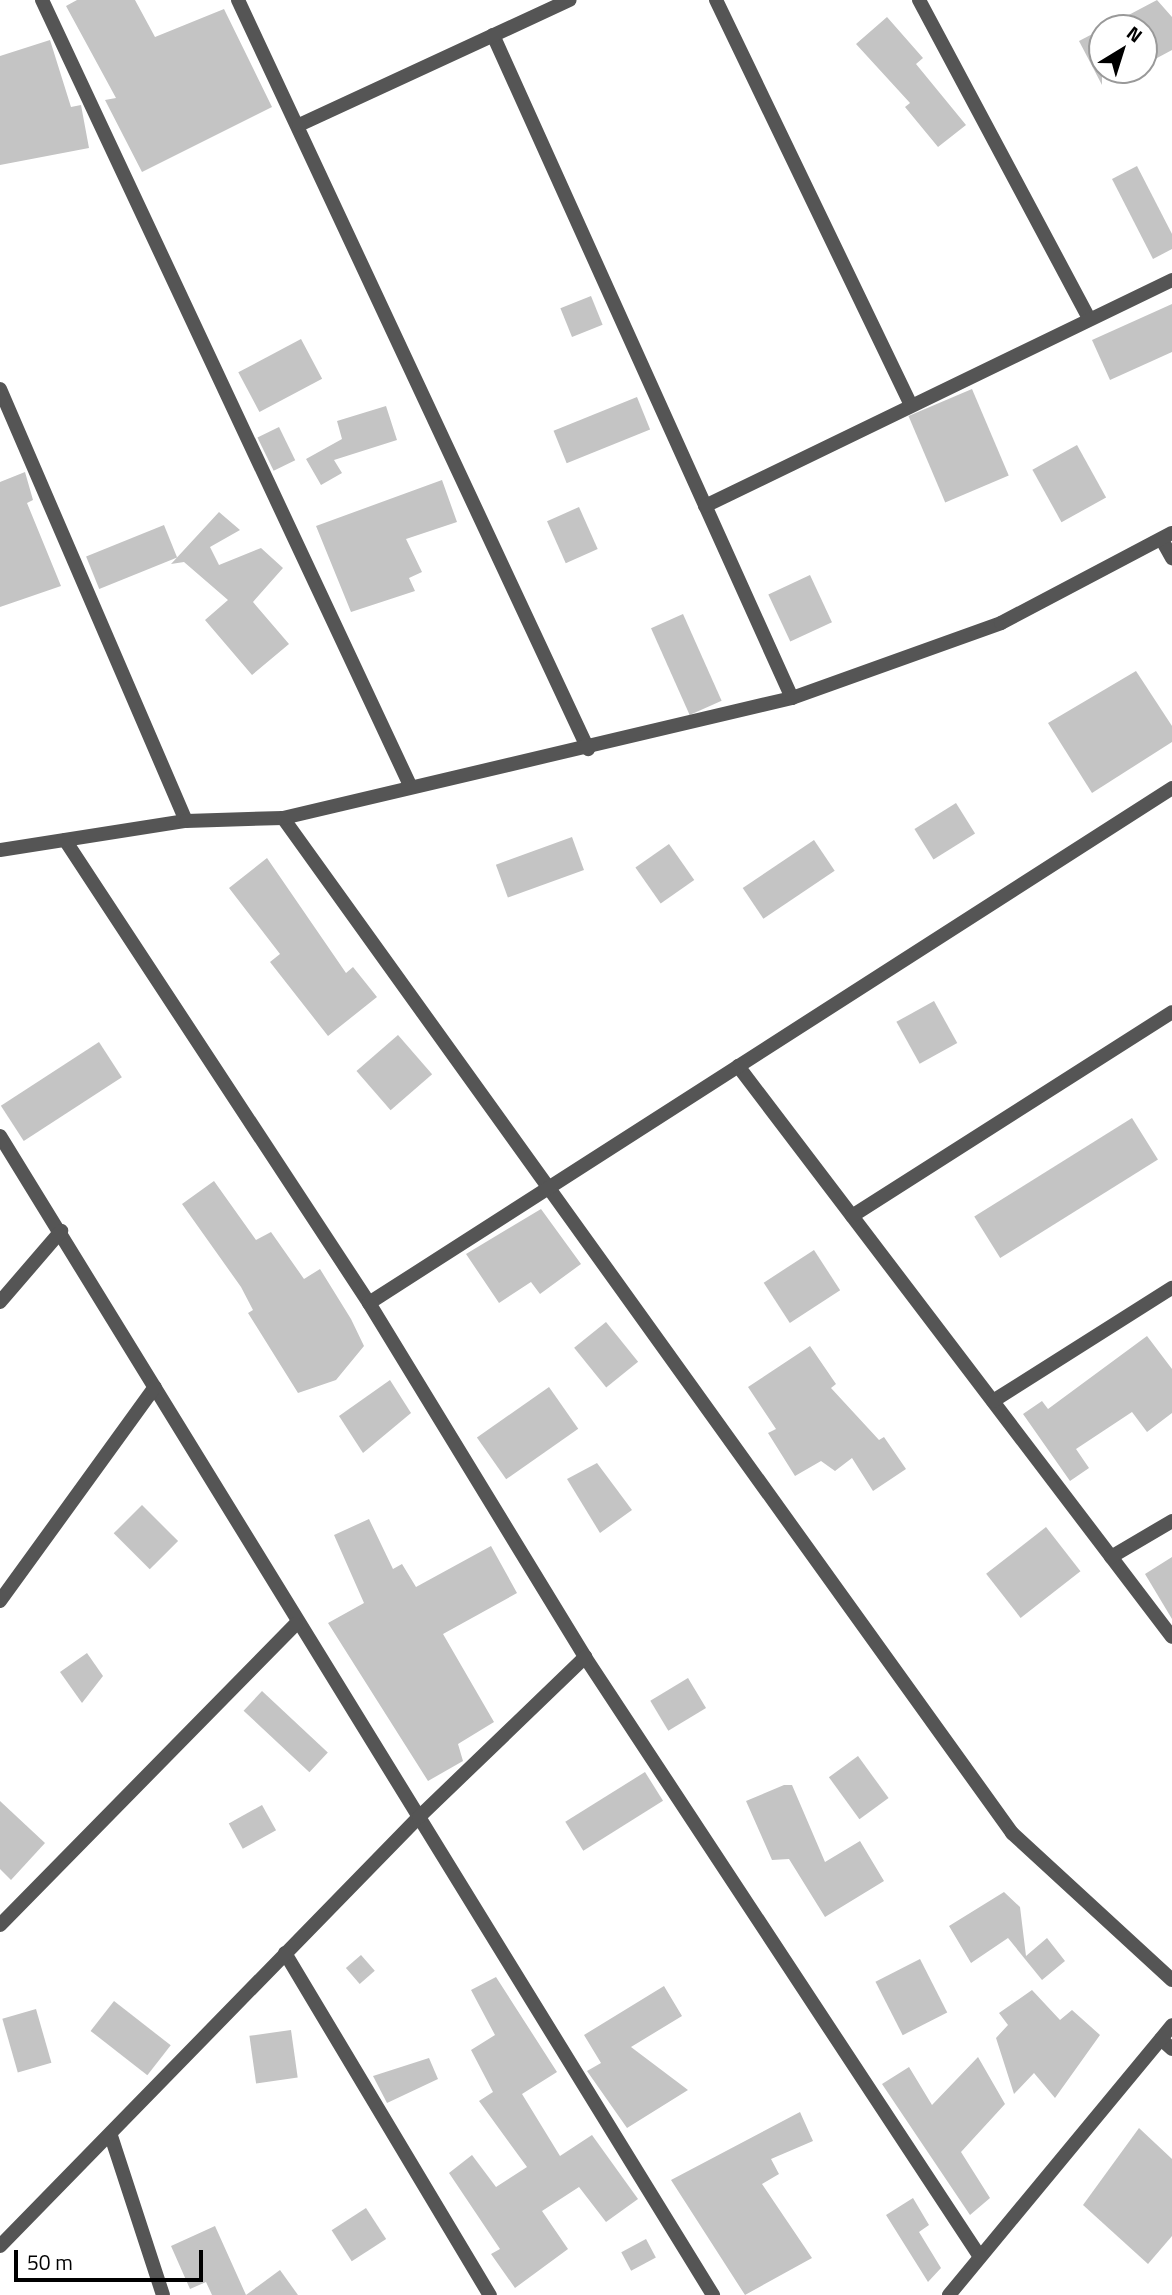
<!DOCTYPE html>
<html>
<head>
<meta charset="utf-8">
<style>
  body { margin:0 }
  #map { position:relative; width:1172px; height:2295px; overflow:hidden; background:#fff; font-family:"Titillium Web",sans-serif }
  div>[style] { position:absolute }
  .building>* { inset:0; background:#c4c4c4; transform-origin:0 0 }
  .street>* { height:14px; margin:-7px; padding:0 7px; transform-origin:7px; border-radius:7px; background:#555 }
  span { translate:-50% -50%; white-space:nowrap; text-align:center; line-height:1.15; -webkit-text-stroke:7px #fff; paint-order:stroke }
  .north { position:absolute; left:1088px; top:14px; width:70px; height:70px; box-sizing:border-box; background:#fff; border:2px solid #999; border-radius:50%; rotate:38deg; font-size:19px; font-weight:700; line-height:28px; text-align:center; color:#000 }
  .north::after { content:''; display:block; margin:auto; width:24px; height:32px; background:#000; clip-path:polygon(50% 0,100% 100%,50% 72%,0 100%) }
  .scale { position:absolute; left:14px; top:2250px; width:189px; height:32px; box-sizing:border-box; border:4px solid #000; border-top:0; padding-left:9px; font-size:21px; line-height:24px; white-space:nowrap; color:#000; -webkit-text-stroke:5px #fff; paint-order:stroke }
</style>
</head>
<body>
<div id="map">
  <div class="building">
    <div style="clip-path:polygon(77px 0,135px 0,155px 37px,224px 9px,272px 107px,142px 172px,105px 100px,116px 98px,66px 6px)"></div>
    <div style="clip-path:polygon(1157px 0,1172px 17px,1172px 50px,1144px 65px,1144px 28px,1104px 28px)"></div>
    <div style="clip-path:polygon(887px 17px,923px 58px,916px 64px,966px 125px,938px 147px,905px 107px,910px 103px,856px 44px)"></div>
    <div style="clip-path:polygon(1102px 29px,1102px 85px,1079px 41px)"></div>
    <div style="clip-path:polygon(50px 40px,71px 107px,81px 105px,89px 148px,0 165px,0 56px)"></div>
    <div style="clip-path:polygon(1137px 166px,1172px 234px,1172px 249px,1153px 259px,1112px 179px)"></div>
    <div style="left:591px;top:296px;width:31px;height:33px;rotate:68deg"></div>
    <div style="clip-path:polygon(1172px 304px,1172px 352px,1110px 380px,1092px 340px)"></div>
    <div style="left:301px;top:339px;width:45px;height:71px;rotate:62deg"></div>
    <div style="left:972px;top:389px;width:94px;height:69px;rotate:67deg"></div>
    <div style="left:637px;top:397px;width:35px;height:90px;rotate:68deg"></div>
    <div style="clip-path:polygon(386px 406px,397px 440px,334px 460px,342px 473px,321px 485px,306px 459px,342px 439px,337px 421px)"></div>
    <div style="left:279px;top:427px;width:37px;height:24px;rotate:64deg"></div>
    <div style="left:1077px;top:445px;width:60px;height:51px;rotate:61deg"></div>
    <div style="clip-path:polygon(25px 472px,33px 500px,27px 503px,61px 586px,0 607px,0 482px)"></div>
    <div style="clip-path:polygon(442px 480px,457px 522px,406px 539px,422px 572px,409px 578px,415px 591px,351px 612px,316px 526px)"></div>
    <div style="left:579px;top:507px;width:46px;height:35px;rotate:66deg"></div>
    <div style="clip-path:polygon(219px 512px,240px 530px,210px 547px,219px 565px,261px 548px,283px 568px,253px 602px,289px 644px,252px 675px,205px 620px,228px 600px,184px 562px,171px 564px)"></div>
    <div style="left:164px;top:525px;width:35px;height:84px;rotate:68deg"></div>
    <div style="left:810px;top:575px;width:52px;height:46px;rotate:65deg"></div>
    <div style="left:683px;top:614px;width:95px;height:35px;rotate:66deg"></div>
    <div style="clip-path:polygon(1136px 671px,1172px 726px,1172px 742px,1092px 793px,1048px 723px)"></div>
    <div style="left:956px;top:803px;width:36px;height:49px;rotate:58deg"></div>
    <div style="left:572px;top:837px;width:35px;height:81px;rotate:70deg"></div>
    <div style="left:814px;top:840px;width:37px;height:86px;rotate:56deg"></div>
    <div style="left:669px;top:844px;width:44px;height:41px;rotate:55deg"></div>
    <div style="clip-path:polygon(267px 858px,346px 973px,353px 967px,377px 997px,328px 1036px,270px 962px,280px 954px,229px 888px)"></div>
    <div style="left:934px;top:1001px;width:48px;height:43px;rotate:61deg"></div>
    <div style="left:398px;top:1035px;width:52px;height:55px;rotate:49deg"></div>
    <div style="left:99px;top:1042px;width:42px;height:117px;rotate:57deg"></div>
    <div style="left:1132px;top:1118px;width:49px;height:186px;rotate:58deg"></div>
    <div style="clip-path:polygon(214px 1181px,256px 1240px,271px 1232px,304px 1279px,320px 1269px,351px 1319px,364px 1346px,336px 1380px,298px 1393px,248px 1313px,253px 1310px,241px 1287px,182px 1204px)"></div>
    <div style="clip-path:polygon(541px 1209px,581px 1264px,540px 1294px,531px 1282px,499px 1303px,466px 1254px)"></div>
    <div style="left:814px;top:1250px;width:48px;height:60px;rotate:57deg"></div>
    <div style="left:606px;top:1322px;width:51px;height:41px;rotate:51deg"></div>
    <div style="clip-path:polygon(1147px 1336px,1172px 1369px,1172px 1413px,1147px 1432px,1132px 1412px,1076px 1449px,1089px 1468px,1070px 1481px,1023px 1414px,1042px 1401px,1048px 1409px)"></div>
    <div style="clip-path:polygon(810px 1346px,836px 1384px,831px 1388px,879px 1440px,884px 1437px,906px 1469px,873px 1491px,852px 1458px,835px 1471px,821px 1461px,795px 1476px,768px 1433px,776px 1429px,748px 1387px)"></div>
    <div style="clip-path:polygon(390px 1380px,411px 1413px,363px 1453px,339px 1416px)"></div>
    <div style="left:549px;top:1387px;width:51px;height:88px;rotate:55deg"></div>
    <div style="clip-path:polygon(597px 1463px,632px 1510px,600px 1533px,567px 1479px)"></div>
    <div style="left:142px;top:1505px;width:51px;height:40px;rotate:45deg"></div>
    <div style="clip-path:polygon(369px 1519px,393px 1569px,402px 1564px,416px 1587px,491px 1546px,517px 1593px,443px 1634px,494px 1722px,458px 1744px,463px 1761px,428px 1781px,328px 1623px,364px 1603px,334px 1535px)"></div>
    <div style="left:1046px;top:1527px;width:56px;height:76px;rotate:52deg"></div>
    <div style="clip-path:polygon(1172px 1557px,1172px 1619px,1145px 1574px)"></div>
    <div style="clip-path:polygon(87px 1653px,103px 1676px,82px 1703px,60px 1672px)"></div>
    <div style="left:688px;top:1678px;width:35px;height:44px;rotate:59deg"></div>
    <div style="left:262px;top:1691px;width:90px;height:27px;rotate:43deg"></div>
    <div style="left:858px;top:1756px;width:52px;height:36px;rotate:54deg"></div>
    <div style="left:645px;top:1772px;width:34px;height:94px;rotate:58deg"></div>
    <div style="clip-path:polygon(784px 1785px,792px 1785px,825px 1862px,860px 1841px,884px 1881px,825px 1917px,789px 1859px,772px 1860px,746px 1801px)"></div>
    <div style="clip-path:polygon(0 1801px,45px 1843px,11px 1880px,0 1869px)"></div>
    <div style="left:262px;top:1805px;width:29px;height:38px;rotate:61deg"></div>
    <div style="clip-path:polygon(1004px 1892px,1020px 1907px,1026px 1956px,1047px 1938px,1065px 1961px,1042px 1980px,1008px 1938px,971px 1963px,949px 1926px)"></div>
    <div style="left:361px;top:1955px;width:21px;height:20px;rotate:49deg"></div>
    <div style="left:920px;top:1959px;width:60px;height:50px;rotate:63deg"></div>
    <div style="clip-path:polygon(496px 1977px,557px 2072px,522px 2094px,560px 2156px,592px 2135px,638px 2199px,606px 2222px,579px 2187px,542px 2211px,568px 2249px,515px 2288px,491px 2254px,500px 2249px,449px 2173px,472px 2155px,496px 2187px,527px 2167px,479px 2101px,493px 2092px,471px 2050px,495px 2035px,471px 1990px)"></div>
    <div style="clip-path:polygon(664px 1986px,682px 2016px,631px 2047px,688px 2090px,627px 2128px,587px 2071px,601px 2063px,584px 2035px)"></div>
    <div style="clip-path:polygon(1032px 1990px,1060px 2020px,1072px 2010px,1100px 2035px,1055px 2098px,1034px 2073px,1014px 2094px,996px 2038px,1008px 2025px,999px 2013px)"></div>
    <div style="left:114px;top:2001px;width:72px;height:38px;rotate:38deg"></div>
    <div style="left:36px;top:2009px;width:56px;height:35px;rotate:74deg"></div>
    <div style="left:291px;top:2030px;width:48px;height:42px;rotate:82deg"></div>
    <div style="clip-path:polygon(978px 2057px,1005px 2104px,961px 2152px,990px 2198px,970px 2215px,882px 2084px,909px 2067px,932px 2105px)"></div>
    <div style="clip-path:polygon(429px 2058px,438px 2079px,387px 2103px,373px 2076px)"></div>
    <div style="clip-path:polygon(800px 2112px,813px 2141px,771px 2159px,779px 2174px,762px 2184px,812px 2258px,745px 2295px,671px 2180px)"></div>
    <div style="clip-path:polygon(1139px 2128px,1172px 2159px,1172px 2236px,1148px 2264px,1083px 2205px)"></div>
    <div style="clip-path:polygon(913px 2198px,929px 2225px,919px 2232px,941px 2268px,928px 2282px,886px 2215px)"></div>
    <div style="left:366px;top:2208px;width:37px;height:41px;rotate:57deg"></div>
    <div style="clip-path:polygon(215px 2226px,246px 2295px,212px 2295px,206px 2282px,190px 2289px,171px 2246px)"></div>
    <div style="left:646px;top:2239px;width:21px;height:28px;rotate:62deg"></div>
    <div style="clip-path:polygon(280px 2270px,298px 2295px,246px 2295px)"></div>
  </div>
  <div class="street">
    <div style="left:42px;top:0;width:865px;rotate:64.89deg"></div>
    <div style="left:238px;top:0;width:827px;rotate:64.95deg"></div>
    <div style="left:716px;top:0;width:450px;rotate:64.3deg"></div>
    <div style="left:919px;top:0;width:361px;rotate:61.9deg"></div>
    <div style="left:493px;top:35px;width:727px;rotate:65.73deg"></div>
    <div style="left:299px;top:125px;width:298px;rotate:-24.8deg"></div>
    <div style="left:0;top:389px;width:470px;rotate:66.7deg"></div>
    <div style="left:705px;top:506px;width:519px;rotate:-25.82deg"></div>
    <div style="left:1162px;top:540px;width:21px;rotate:61deg"></div>
    <div style="left:283px;top:818px;width:1250px;rotate:54.31deg"></div>
    <div style="left:1012px;top:1833px;width:217px;rotate:42.6deg"></div>
    <div style="left:65px;top:840px;width:554px;rotate:56.71deg"></div>
    <div style="left:369px;top:1303px;width:415px;rotate:58.6deg"></div>
    <div style="left:585px;top:1657px;width:718px;rotate:56.64deg"></div>
    <div style="left:0;top:850px;width:188px;rotate:-8.9deg"></div>
    <div style="left:186px;top:821px;width:97px;rotate:-1.8deg"></div>
    <div style="left:283px;top:818px;width:523px;rotate:-13.27deg"></div>
    <div style="left:792px;top:698px;width:222px;rotate:-19.7deg"></div>
    <div style="left:1001px;top:623px;width:193px;rotate:-27.8deg"></div>
    <div style="left:738px;top:1066px;width:717px;rotate:52.76deg"></div>
    <div style="left:0;top:1136px;width:1361px;rotate:58.4deg"></div>
    <div style="left:852px;top:1216px;width:379px;rotate:-32.5deg"></div>
    <div style="left:0;top:1302px;width:94px;rotate:-49.3deg"></div>
    <div style="left:369px;top:1303px;width:954px;rotate:-32.67deg"></div>
    <div style="left:993px;top:1401px;width:212px;rotate:-32.3deg"></div>
    <div style="left:1111px;top:1557px;width:71px;rotate:-30.5deg"></div>
    <div style="left:0;top:1601px;width:264px;rotate:-54.1deg"></div>
    <div style="left:0;top:1925px;width:422px;rotate:-45.5deg"></div>
    <div style="left:285px;top:1953px;width:399px;rotate:59.1deg"></div>
    <div style="left:1161px;top:2039px;width:15px;rotate:42deg"></div>
    <div style="left:111px;top:2136px;width:167px;rotate:71.9deg"></div>
    <div style="left:0;top:2246px;width:600px;rotate:-45.68deg"></div>
    <div style="left:419px;top:1817px;width:231px;rotate:-43.9deg"></div>
    <div style="left:949px;top:2295px;width:350px;rotate:-50.4deg"></div>
  </div>
  <div class="north">N</div>
  <div class="scale">50 m</div>
</div>
</body>
</html>
